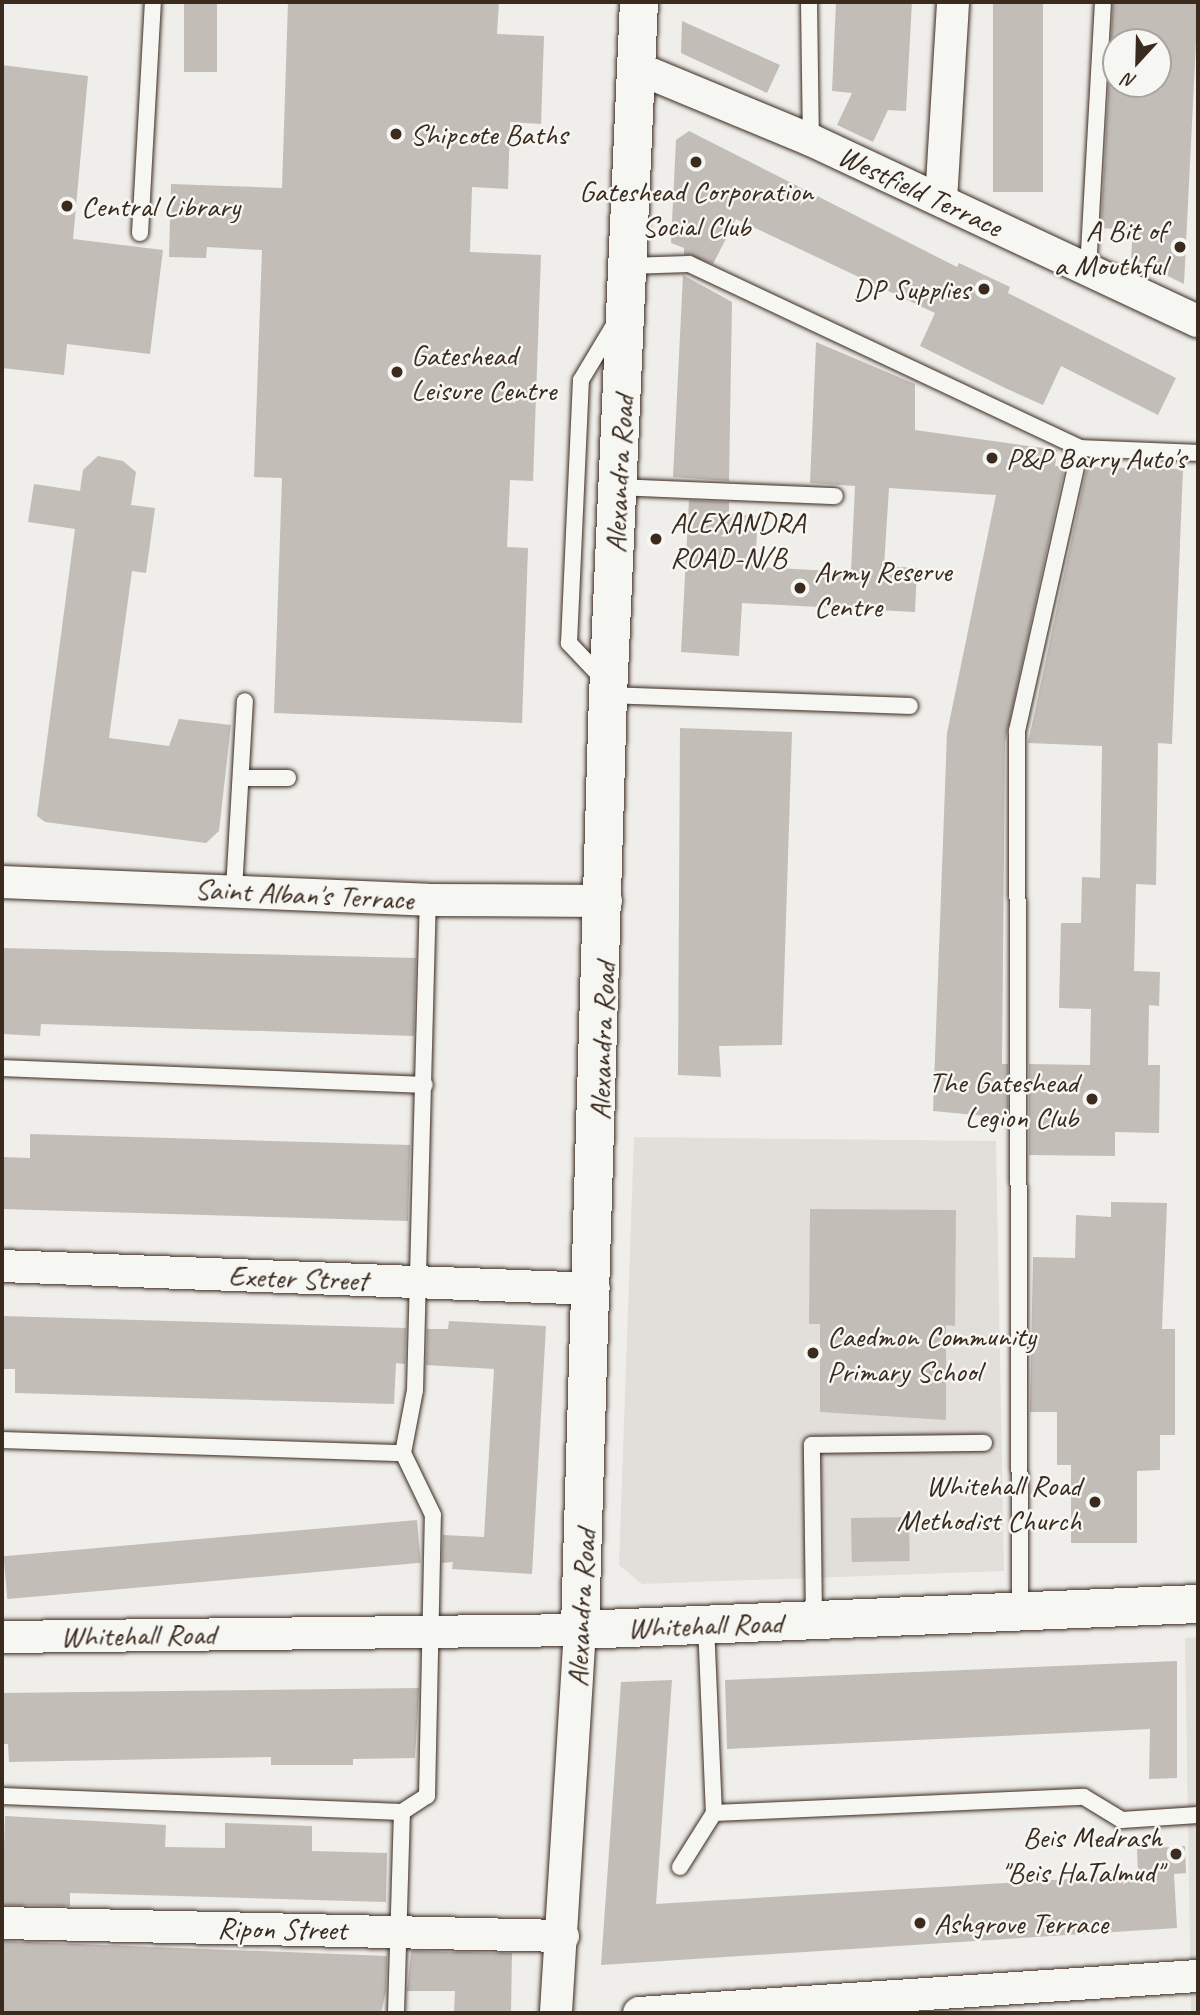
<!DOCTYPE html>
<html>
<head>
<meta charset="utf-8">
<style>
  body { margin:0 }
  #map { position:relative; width:1200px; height:2015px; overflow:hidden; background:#efeeea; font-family:Caveat,sans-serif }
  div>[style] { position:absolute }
  .built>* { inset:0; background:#e2dfdb }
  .building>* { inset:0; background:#c2bdb7; transform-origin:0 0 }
  .roads { filter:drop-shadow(0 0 2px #3b2a1e) drop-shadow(0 0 2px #3b2a1e) }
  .lane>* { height:16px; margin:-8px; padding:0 8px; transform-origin:8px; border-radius:8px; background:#f6f6f2 }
  .street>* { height:32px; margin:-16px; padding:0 16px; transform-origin:16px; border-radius:16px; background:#f6f6f2 }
  .secondary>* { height:38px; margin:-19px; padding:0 19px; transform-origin:19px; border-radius:19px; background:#f6f6f2 }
  .dots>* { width:19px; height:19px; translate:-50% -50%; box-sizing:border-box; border:4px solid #f6f6f2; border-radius:50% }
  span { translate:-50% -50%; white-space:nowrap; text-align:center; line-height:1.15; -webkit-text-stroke:5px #f6f6f2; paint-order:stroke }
  .poi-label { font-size:30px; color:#3b2a1e }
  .left { translate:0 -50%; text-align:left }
  .right { translate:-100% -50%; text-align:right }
  .street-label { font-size:30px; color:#3b2a1e }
  .frame { position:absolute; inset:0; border:4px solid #3b2a1e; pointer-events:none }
  .north { position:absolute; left:1102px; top:28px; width:70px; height:70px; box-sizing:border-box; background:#f6f6f2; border:2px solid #aba49d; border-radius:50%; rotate:202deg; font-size:19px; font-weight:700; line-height:28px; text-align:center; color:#3b2a1e }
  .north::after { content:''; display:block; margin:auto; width:24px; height:32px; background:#3b2a1e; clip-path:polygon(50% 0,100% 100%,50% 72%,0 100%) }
</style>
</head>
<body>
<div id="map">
  <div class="built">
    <div style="clip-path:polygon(634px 1137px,996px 1141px,1004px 1571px,642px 1584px,619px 1565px)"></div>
    <div style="clip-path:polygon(1198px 1637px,1198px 2013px,1191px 2013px,1185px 1638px)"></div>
  </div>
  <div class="building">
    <div style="left:184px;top:2px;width:33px;height:70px"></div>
    <div style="clip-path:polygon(288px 2px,499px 2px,497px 34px,544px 36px,541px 124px,510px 122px,508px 189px,472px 187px,470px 252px,541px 255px,533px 481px,510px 480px,507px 547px,528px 548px,522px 723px,274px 713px,282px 478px,254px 477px,262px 250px,207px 247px,206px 258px,169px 257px,171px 184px,282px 188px)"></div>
    <div style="clip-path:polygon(836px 2px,912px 2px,906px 111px,888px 110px,873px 142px,837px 125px,852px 93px,832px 91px)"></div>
    <div style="left:993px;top:2px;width:50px;height:190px"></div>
    <div style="clip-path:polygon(evenodd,1113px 2px,1198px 2px,1184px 284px,1131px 258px,1133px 230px,1101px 228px,1113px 2px,1116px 42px,1158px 42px,1158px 84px,1116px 84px,1116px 42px)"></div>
    <div style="clip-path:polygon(682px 21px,780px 65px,767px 93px,681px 53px)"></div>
    <div style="clip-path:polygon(2px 65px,88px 76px,73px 239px,163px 250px,150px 354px,67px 344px,64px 375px,2px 368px)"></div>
    <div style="clip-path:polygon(689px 131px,957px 267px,959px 263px,1010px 287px,1008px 293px,1176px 378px,1158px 415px,1061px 366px,1043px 405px,1005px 388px,920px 346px,935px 313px,736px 219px,713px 264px,684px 254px,684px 248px,671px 243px,676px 140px)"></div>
    <div style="clip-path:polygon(683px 275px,732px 302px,729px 481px,673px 477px)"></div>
    <div style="clip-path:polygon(816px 342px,915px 384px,915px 430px,1057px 450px,1055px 466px,1065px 466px,1005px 742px,1002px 1064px,1008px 1064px,1008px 1118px,933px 1111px,947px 733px,996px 495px,889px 488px,884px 566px,917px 568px,915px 612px,742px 603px,739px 656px,681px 652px,689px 500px,729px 502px,729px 514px,758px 516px,755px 567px,851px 572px,855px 486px,810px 483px)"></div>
    <div style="clip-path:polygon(98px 456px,123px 461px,136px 472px,131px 505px,155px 508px,146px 573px,132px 571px,109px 738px,169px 746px,179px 719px,231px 725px,219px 831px,206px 843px,45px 822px,37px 816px,75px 529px,28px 522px,34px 484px,80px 491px,83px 470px)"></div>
    <div style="clip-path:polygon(1087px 467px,1183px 469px,1172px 744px,1158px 743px,1156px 885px,1136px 884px,1134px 971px,1160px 972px,1159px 1006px,1149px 1005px,1148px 1065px,1160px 1065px,1159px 1133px,1115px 1132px,1115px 1156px,1029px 1155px,1029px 1064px,1090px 1065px,1091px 1009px,1059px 1008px,1061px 923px,1081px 923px,1082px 877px,1100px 878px,1102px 746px,1028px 743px)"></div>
    <div style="clip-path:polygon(680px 728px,792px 732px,782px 1045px,719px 1046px,721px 1077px,678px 1075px)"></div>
    <div style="clip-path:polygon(2px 948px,416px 958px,414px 1036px,41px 1024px,40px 1036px,3px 1034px)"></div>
    <div style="clip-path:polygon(30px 1134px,410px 1145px,408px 1221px,2px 1209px,2px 1157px,30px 1158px)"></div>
    <div style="clip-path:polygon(1111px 1202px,1167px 1203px,1162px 1329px,1175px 1329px,1175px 1435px,1160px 1435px,1160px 1470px,1137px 1471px,1137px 1543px,1071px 1543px,1071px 1465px,1057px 1465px,1057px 1412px,1030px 1412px,1033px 1257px,1075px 1258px,1076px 1215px,1111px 1217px)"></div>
    <div style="clip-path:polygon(810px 1209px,956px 1210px,955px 1326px,946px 1325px,946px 1420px,820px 1412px,820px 1324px,809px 1324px)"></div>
    <div style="clip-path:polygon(2px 1316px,406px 1328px,405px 1364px,396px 1363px,394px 1404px,15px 1393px,15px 1369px,2px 1369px)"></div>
    <div style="clip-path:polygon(449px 1321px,546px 1326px,532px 1574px,452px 1569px,453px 1562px,442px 1563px,443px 1535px,484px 1537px,494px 1369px,426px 1365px,427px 1329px,448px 1329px)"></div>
    <div style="left:909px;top:1517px;width:44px;height:58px;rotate:89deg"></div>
    <div style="left:417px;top:1520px;width:43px;height:415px;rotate:85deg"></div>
    <div style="clip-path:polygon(1177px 1661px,1177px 1778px,1149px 1779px,1150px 1729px,727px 1749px,725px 1680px)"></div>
    <div style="clip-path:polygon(672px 1680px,656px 1904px,1138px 1875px,1137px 1849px,1185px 1846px,1186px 1873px,1174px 1874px,1177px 1928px,601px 1965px,621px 1682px)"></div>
    <div style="clip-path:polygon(419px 1688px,415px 1758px,353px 1759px,353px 1765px,271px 1765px,271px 1757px,9px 1762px,8px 1744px,2px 1744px,2px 1693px)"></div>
    <div style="clip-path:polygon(5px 1816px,166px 1825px,165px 1847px,225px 1848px,225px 1823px,312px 1826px,312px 1851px,387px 1853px,386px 1902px,70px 1893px,70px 1906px,2px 1905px)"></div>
    <div style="clip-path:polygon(2px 1941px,387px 1956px,386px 1991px,381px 2013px,2px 2013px)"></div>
    <div style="clip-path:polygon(411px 1951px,512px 1953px,511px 2013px,454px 2013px,455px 1991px,407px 1991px)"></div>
  </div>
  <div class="roads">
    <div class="lane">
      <div style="left:809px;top:2px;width:138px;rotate:89.2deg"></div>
      <div style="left:140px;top:233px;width:231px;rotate:-86.8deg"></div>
      <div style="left:628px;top:266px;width:61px;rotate:-1.9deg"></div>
      <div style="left:689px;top:264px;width:432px;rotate:25.2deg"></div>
      <div style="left:1080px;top:448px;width:118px;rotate:2.4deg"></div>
      <div style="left:1088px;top:270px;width:268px;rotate:-86.8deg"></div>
      <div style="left:618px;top:487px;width:217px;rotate:2.4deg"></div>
      <div style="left:603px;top:679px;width:50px;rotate:-133.4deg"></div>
      <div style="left:569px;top:643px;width:263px;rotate:-87.4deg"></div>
      <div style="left:581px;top:380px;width:64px;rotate:-59deg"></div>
      <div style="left:608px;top:695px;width:302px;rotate:2.1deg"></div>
      <div style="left:243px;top:778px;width:45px"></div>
      <div style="left:234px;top:890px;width:189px;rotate:-86.7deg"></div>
      <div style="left:2px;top:1068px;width:423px;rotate:2.3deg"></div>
      <div style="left:2px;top:1440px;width:401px;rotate:1.9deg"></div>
      <div style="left:1020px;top:1611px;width:880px;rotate:-90.2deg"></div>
      <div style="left:1017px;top:731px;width:290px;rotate:-77.4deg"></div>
      <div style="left:814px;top:1620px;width:175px;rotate:-90.7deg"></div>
      <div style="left:812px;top:1445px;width:172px;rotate:-0.7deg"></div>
      <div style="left:706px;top:1624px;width:189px;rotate:87.6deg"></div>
      <div style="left:714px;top:1813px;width:370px;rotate:-2.5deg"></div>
      <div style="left:1084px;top:1797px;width:44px;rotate:31.2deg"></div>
      <div style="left:1122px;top:1820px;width:76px;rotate:-3.8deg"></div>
      <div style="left:2px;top:1796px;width:400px;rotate:2.3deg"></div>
      <div style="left:402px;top:1812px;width:30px;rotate:-33deg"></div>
      <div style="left:427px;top:1796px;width:281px;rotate:-88.8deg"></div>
      <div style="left:433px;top:1515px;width:69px;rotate:-115.8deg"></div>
      <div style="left:403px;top:1453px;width:64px;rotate:-79.2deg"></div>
      <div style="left:415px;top:1390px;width:490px;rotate:-88.5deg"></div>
      <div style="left:680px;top:1867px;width:64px;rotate:-57.8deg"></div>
      <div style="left:396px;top:2013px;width:201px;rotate:-88.3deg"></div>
    </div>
    <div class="street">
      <div style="left:637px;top:68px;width:188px;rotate:22.5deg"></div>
      <div style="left:811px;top:140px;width:427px;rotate:25.1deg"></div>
      <div style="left:941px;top:200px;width:198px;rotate:-86.5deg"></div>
      <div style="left:2px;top:882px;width:426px;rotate:2.4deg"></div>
      <div style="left:428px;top:900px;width:178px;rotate:0.3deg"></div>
      <div style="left:2px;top:1266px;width:592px;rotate:2.22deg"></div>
      <div style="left:2px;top:1637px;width:578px;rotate:-0.69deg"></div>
      <div style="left:580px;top:1630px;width:384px;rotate:93.6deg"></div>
      <div style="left:2px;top:1923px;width:561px;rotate:1.33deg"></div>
      <div style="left:639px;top:2013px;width:560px;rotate:-3.79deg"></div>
    </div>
    <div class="secondary">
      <div style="left:639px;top:2px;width:694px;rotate:92.56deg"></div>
      <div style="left:608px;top:695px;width:935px;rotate:91.72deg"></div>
      <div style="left:580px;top:1630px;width:619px;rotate:-2.41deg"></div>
    </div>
  </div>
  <div class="dots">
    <div style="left:396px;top:134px;background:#3b2a1e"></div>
    <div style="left:696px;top:162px;background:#3b2a1e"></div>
    <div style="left:67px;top:206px;background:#3b2a1e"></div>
    <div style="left:1180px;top:247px;background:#3b2a1e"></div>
    <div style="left:984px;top:289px;background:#3b2a1e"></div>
    <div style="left:397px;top:372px;background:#3b2a1e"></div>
    <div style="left:992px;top:458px;background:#3b2a1e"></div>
    <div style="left:656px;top:539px;background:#3b2a1e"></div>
    <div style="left:800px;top:588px;background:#3b2a1e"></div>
    <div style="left:1092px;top:1099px;background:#3b2a1e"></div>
    <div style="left:813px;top:1353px;background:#3b2a1e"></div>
    <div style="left:1095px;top:1502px;background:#3b2a1e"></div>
    <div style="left:1176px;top:1854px;background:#3b2a1e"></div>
    <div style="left:920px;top:1923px;background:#3b2a1e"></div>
  </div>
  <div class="poi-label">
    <span class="left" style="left:410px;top:134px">Shipcote Baths</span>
    <span style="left:696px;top:208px">Gateshead Corporation<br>Social Club</span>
    <span class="left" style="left:81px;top:206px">Central Library</span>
    <span class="right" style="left:1166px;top:247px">A Bit of<br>a Mouthful</span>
    <span class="right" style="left:970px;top:289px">DP Supplies</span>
    <span class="left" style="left:411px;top:372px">Gateshead<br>Leisure Centre</span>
    <span class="left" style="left:1006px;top:458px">P&amp;P Barry Auto's</span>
    <span class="left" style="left:670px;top:539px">ALEXANDRA<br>ROAD-N/B</span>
    <span class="left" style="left:814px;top:588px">Army Reserve<br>Centre</span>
    <span class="right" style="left:1078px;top:1099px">The Gateshead<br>Legion Club</span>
    <span class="left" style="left:827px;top:1353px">Caedmon Community<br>Primary School</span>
    <span class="right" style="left:1081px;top:1502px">Whitehall Road<br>Methodist Church</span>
    <span class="right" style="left:1162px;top:1854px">Beis Medrash<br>"Beis HaTalmud"</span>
    <span class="left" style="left:934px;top:1923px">Ashgrove Terrace</span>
  </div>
  <div class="street-label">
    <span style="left:920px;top:191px;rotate:25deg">Westfield Terrace</span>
    <span style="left:619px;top:474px;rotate:-87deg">Alexandra Road</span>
    <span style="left:304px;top:894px;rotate:3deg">Saint Alban's Terrace</span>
    <span style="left:602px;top:1041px;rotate:-88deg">Alexandra Road</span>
    <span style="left:298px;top:1278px;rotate:2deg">Exeter Street</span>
    <span style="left:581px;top:1608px;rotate:-87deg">Alexandra Road</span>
    <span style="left:705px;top:1625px;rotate:-2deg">Whitehall Road</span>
    <span style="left:138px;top:1635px;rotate:-1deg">Whitehall Road</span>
    <span style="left:282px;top:1929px;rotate:1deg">Ripon Street</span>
  </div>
  <div class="frame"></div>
  <div class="north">N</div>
</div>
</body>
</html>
